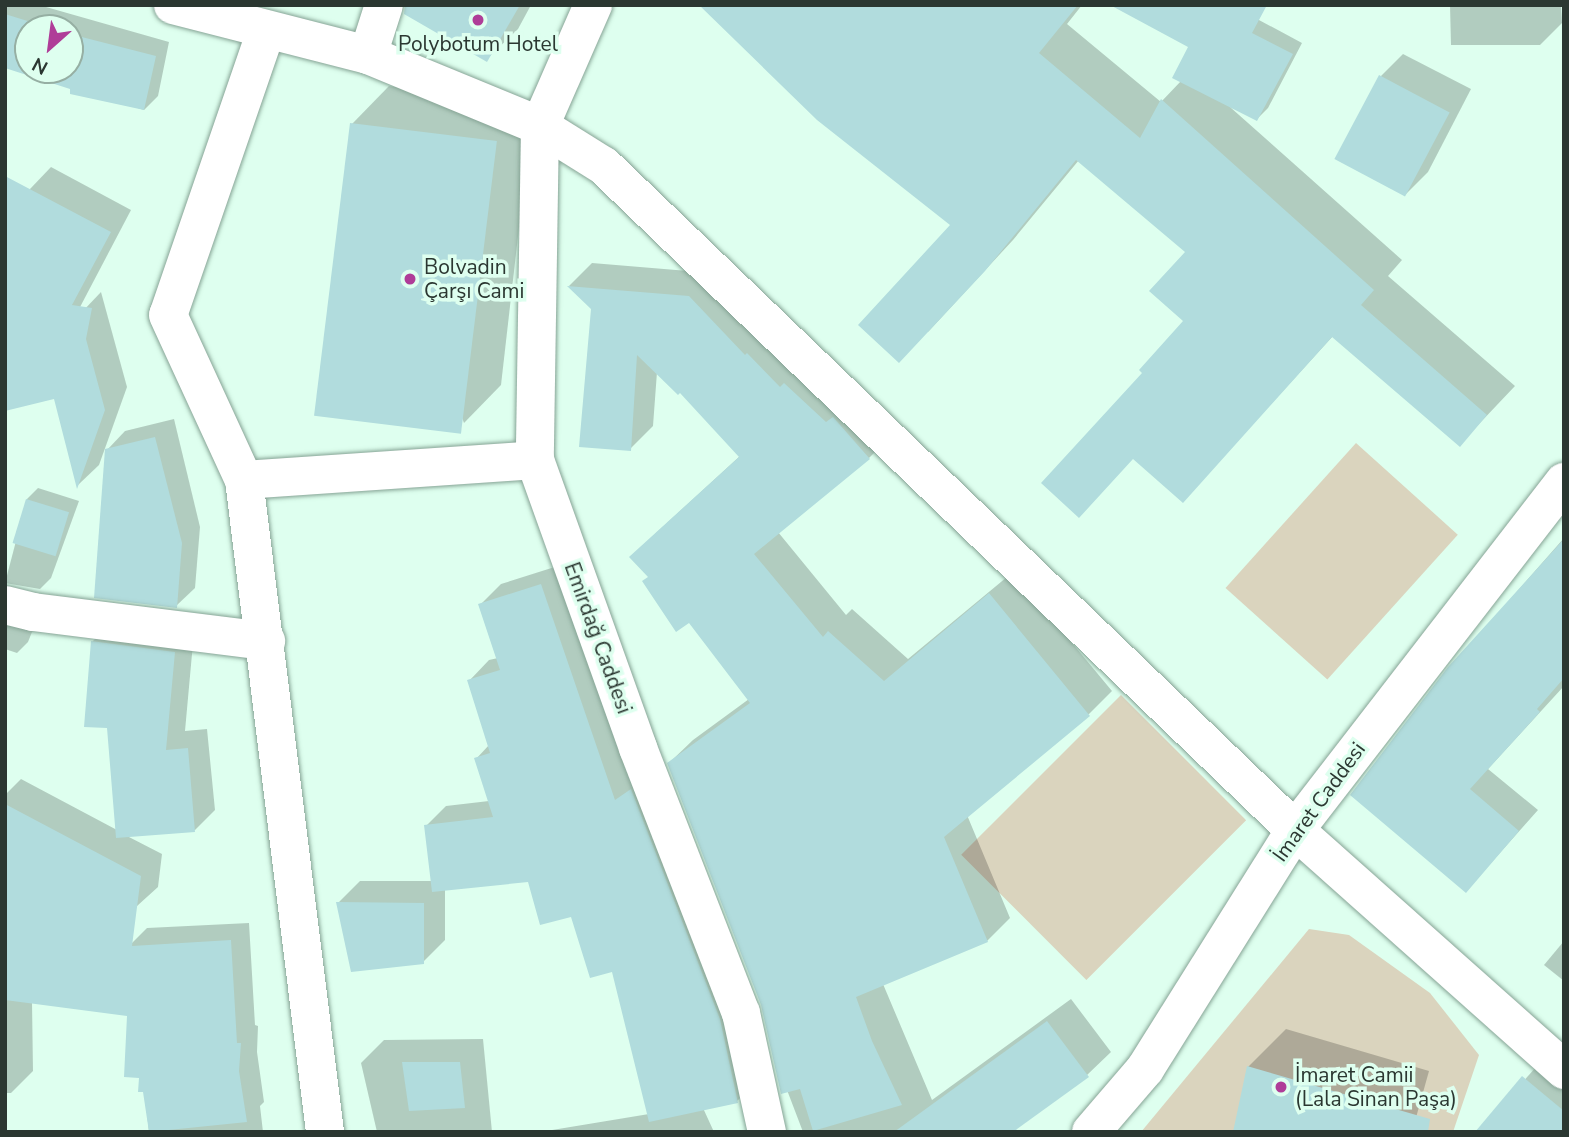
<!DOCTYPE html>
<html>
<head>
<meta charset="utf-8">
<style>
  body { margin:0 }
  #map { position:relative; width:1569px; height:1137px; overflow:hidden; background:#deffef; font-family:"Nunito Sans",sans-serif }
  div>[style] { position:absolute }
  .green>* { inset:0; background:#dad4be; transform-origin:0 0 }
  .shadow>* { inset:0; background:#0003 }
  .building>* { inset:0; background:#b1dcdd; transform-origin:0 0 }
  .roads { filter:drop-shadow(0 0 2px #86a495) drop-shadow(0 0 2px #86a495) }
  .minor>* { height:38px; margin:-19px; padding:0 19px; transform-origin:19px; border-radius:19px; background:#fff }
  .major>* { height:38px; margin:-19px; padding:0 19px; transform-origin:19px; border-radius:19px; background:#fff }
  .dots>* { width:19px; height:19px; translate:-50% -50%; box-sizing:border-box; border:4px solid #deffef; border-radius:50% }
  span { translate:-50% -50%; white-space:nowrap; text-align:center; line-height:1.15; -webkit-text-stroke:7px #deffef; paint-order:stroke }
  .poi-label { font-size:21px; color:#2b3731 }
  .left { translate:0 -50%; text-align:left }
  .street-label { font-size:21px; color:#2b3731 }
  .frame { position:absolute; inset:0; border:7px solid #2b3731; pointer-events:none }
  .north { position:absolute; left:14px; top:14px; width:70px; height:70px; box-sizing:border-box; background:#deffef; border:2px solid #96afa3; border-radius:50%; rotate:208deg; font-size:19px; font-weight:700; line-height:28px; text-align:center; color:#2b3731 }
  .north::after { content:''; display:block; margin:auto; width:24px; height:32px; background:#af3d98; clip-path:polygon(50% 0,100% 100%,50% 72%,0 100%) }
</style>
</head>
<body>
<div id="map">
  <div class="green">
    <div style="left:1356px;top:443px;width:137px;height:195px;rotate:42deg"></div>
    <div style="left:1121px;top:695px;width:177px;height:226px;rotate:45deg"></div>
    <div style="clip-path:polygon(1309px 929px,1349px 935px,1430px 993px,1479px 1055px,1453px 1132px,1141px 1132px)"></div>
  </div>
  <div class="shadow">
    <div style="clip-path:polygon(5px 5px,39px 5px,169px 42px,158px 96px,144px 110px,72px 87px,33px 70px,70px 70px,70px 28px,28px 28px,28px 69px,5px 62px)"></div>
    <div style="clip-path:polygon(406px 5px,531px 5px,518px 29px,487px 59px)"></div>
    <div style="clip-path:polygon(701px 5px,1082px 5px,1067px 24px,1161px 102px,1181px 81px,1231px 5px,1302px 43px,1268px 108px,1257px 119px,1230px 107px,1402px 260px,1388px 276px,1515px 386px,1460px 444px,1333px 336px,1183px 500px,1145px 373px,1185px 321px,1187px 252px,1079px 160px,1013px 240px,928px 332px,953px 225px)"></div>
    <div style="clip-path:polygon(1450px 5px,1561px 5px,1562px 23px,1540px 45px,1451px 45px)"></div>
    <div style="clip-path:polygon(1403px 54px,1471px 89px,1428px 172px,1406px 194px,1381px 76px)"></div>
    <div style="clip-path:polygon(389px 86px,533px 105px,501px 385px,464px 423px,352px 124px)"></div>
    <div style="clip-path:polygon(51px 167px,131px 210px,79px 309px,56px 331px,30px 189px)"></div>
    <div style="clip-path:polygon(592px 263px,712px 273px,892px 435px,869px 458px,778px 532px,846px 615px,852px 609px,908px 659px,1013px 572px,1112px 691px,1089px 714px,967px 815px,1010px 918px,987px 941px,883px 984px,932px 1100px,1071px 999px,1111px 1052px,1087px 1075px,1010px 1132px,803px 1132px,787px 1090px,763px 1005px,669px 763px,693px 740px,749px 699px,689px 621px,650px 577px,655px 534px,740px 456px,680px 390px,657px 372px,653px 426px,630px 449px,592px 308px,569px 286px)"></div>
    <div style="clip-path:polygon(101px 292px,127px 387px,99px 465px,78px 485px,81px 313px)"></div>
    <div style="clip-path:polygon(174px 419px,200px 527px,195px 588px,176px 606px,107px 450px,125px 431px)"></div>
    <div style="clip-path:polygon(38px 488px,79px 501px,51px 578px,40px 589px,5px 583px,27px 499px)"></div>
    <div style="clip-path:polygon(1564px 538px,1564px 686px,1488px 769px,1538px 810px,1466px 891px,1450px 668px)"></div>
    <div style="clip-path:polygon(561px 565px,758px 1081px,737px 1101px,703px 1108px,714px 1132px,540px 1132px,649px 1114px,614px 970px,573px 915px,529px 880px,445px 889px,445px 940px,423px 962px,338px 903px,360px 881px,432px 881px,426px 826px,446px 806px,489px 801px,476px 759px,489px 745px,469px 681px,489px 660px,498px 658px,480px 605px,501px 584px)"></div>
    <div style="clip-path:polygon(5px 612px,36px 622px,28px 642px,17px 653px,5px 649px)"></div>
    <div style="clip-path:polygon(112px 622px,194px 632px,185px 731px,207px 729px,215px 810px,195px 830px,127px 836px,162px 854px,158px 887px,32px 1001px,33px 1071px,11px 1093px,5px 1093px,5px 795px,21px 779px,117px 830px,108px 727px,92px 642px)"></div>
    <div style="clip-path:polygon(249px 923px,255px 1025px,258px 1026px,257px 1052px,264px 1102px,260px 1106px,263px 1132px,149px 1132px,129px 946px,147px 928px)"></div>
    <div style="clip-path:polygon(1564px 941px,1564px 981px,1544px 965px)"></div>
    <div style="clip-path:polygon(1286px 1029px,1429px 1071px,1412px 1132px,1248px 1067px)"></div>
    <div style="clip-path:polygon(483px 1039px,492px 1132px,377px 1132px,361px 1063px,384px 1040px)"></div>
    <div style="clip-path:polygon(1554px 1047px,1564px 1055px,1564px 1132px,1478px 1132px)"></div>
  </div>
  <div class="building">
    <div style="clip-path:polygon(405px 5px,520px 5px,487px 62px,404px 14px)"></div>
    <div style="clip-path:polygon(699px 5px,1078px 5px,1039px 53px,1140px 138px,1161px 99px,1374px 290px,1361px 305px,1487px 415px,1460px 447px,1332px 337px,1183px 503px,1133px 459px,1079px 518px,1041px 483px,1142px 373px,1139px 370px,1183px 321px,1149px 291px,1185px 252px,1076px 160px,985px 271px,899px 363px,858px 325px,950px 225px,817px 120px)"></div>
    <div style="clip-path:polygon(1110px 5px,1267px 5px,1252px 33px,1293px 54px,1257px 121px,1172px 78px,1188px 47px)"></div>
    <div style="clip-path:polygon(5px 14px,50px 28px,28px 28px,28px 70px,70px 70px,70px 34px,156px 56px,144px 110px,70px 94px,70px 89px,5px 68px)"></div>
    <div style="left:1379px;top:75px;width:80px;height:95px;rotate:28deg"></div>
    <div style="left:350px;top:123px;width:148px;height:295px;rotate:7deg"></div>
    <div style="clip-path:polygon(5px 176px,111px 232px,72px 305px,92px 308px,86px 339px,105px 410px,77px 489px,54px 399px,5px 411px)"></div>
    <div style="clip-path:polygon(567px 286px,689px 296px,745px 355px,747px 353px,780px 387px,784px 383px,826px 422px,833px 417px,870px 459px,754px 554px,823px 637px,828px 631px,884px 681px,989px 593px,1090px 716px,944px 837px,988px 942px,856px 997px,872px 1041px,902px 1105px,813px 1131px,800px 1089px,781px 1094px,761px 1005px,667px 763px,750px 703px,689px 623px,676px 632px,642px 581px,648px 577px,629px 557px,739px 457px,680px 393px,678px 395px,637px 355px,631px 451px,579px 447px,591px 309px)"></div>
    <div style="clip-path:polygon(155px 437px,182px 543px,177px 608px,94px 598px,105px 449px)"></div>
    <div style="left:26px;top:499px;width:45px;height:46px;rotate:17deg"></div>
    <div style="clip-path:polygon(1564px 539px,1564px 678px,1537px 709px,1540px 712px,1470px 789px,1519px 831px,1466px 893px,1350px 795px,1448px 667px)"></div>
    <div style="clip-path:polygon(541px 584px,615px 800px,631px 789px,720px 1019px,738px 1103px,649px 1122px,612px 972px,590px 978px,571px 917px,540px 925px,528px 882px,432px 892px,424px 825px,493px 817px,474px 758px,490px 753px,467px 680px,500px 670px,478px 604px)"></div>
    <div style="clip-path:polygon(91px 641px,175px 652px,166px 750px,188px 748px,195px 832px,116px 838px,107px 728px,84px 727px)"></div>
    <div style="clip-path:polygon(5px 804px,141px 876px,132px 946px,231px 940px,237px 1043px,241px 1043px,239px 1071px,247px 1122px,149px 1132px,143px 1092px,138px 1092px,139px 1078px,124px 1077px,127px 1016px,5px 1000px)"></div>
    <div style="clip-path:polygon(336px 902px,424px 903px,424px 964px,351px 972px)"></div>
    <div style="clip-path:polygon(1047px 1021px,1089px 1077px,1013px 1132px,894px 1132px)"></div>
    <div style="clip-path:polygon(402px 1062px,460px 1062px,465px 1108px,409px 1111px)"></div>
    <div style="clip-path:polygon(1247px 1066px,1430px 1119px,1428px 1132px,1233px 1132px)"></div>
    <div style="clip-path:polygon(1522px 1076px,1564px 1111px,1564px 1132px,1475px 1132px)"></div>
  </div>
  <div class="roads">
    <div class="minor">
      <div style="left:173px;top:5px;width:201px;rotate:14.4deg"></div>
      <div style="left:368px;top:55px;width:186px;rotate:22.4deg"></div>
      <div style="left:540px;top:126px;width:75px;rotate:32deg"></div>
      <div style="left:604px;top:166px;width:958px;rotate:43.86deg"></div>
      <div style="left:1295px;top:830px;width:361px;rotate:41.7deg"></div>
      <div style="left:266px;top:31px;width:300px;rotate:109deg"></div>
      <div style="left:168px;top:315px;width:182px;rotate:65.3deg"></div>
      <div style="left:244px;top:480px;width:657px;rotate:82.92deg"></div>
      <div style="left:368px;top:55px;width:52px;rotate:-72.3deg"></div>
      <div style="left:244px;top:480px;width:292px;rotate:-3.9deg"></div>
      <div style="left:5px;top:605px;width:29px;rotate:14deg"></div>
      <div style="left:33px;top:612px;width:235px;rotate:7.1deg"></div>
      <div style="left:1091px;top:1132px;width:83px;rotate:-49.4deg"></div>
      <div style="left:1145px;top:1069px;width:282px;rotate:-57.9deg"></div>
      <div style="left:1295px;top:830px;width:440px;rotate:-52.3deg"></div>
    </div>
    <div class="major">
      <div style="left:593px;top:5px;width:132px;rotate:113.7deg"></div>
      <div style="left:540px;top:126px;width:334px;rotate:90.9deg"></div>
      <div style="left:535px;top:460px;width:306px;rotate:70.3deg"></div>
      <div style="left:638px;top:748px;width:284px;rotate:68.8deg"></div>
      <div style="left:741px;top:1013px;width:122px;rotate:77.7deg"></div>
    </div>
  </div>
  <div class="dots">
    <div style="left:478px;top:20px;background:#af3d98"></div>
    <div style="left:410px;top:279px;background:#af3d98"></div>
    <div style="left:1281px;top:1087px;background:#af3d98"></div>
  </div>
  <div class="poi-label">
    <span style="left:478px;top:44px">Polybotum Hotel</span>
    <span class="left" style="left:424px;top:279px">Bolvadin<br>Çarşı Cami</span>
    <span class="left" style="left:1295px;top:1087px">İmaret Camii<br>(Lala Sinan Paşa)</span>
  </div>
  <div class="street-label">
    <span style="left:598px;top:638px;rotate:70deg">Emirdağ Caddesi</span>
    <span style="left:1319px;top:802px;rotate:-54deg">İmaret Caddesi</span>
  </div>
  <div class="frame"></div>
  <div class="north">N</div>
</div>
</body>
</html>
